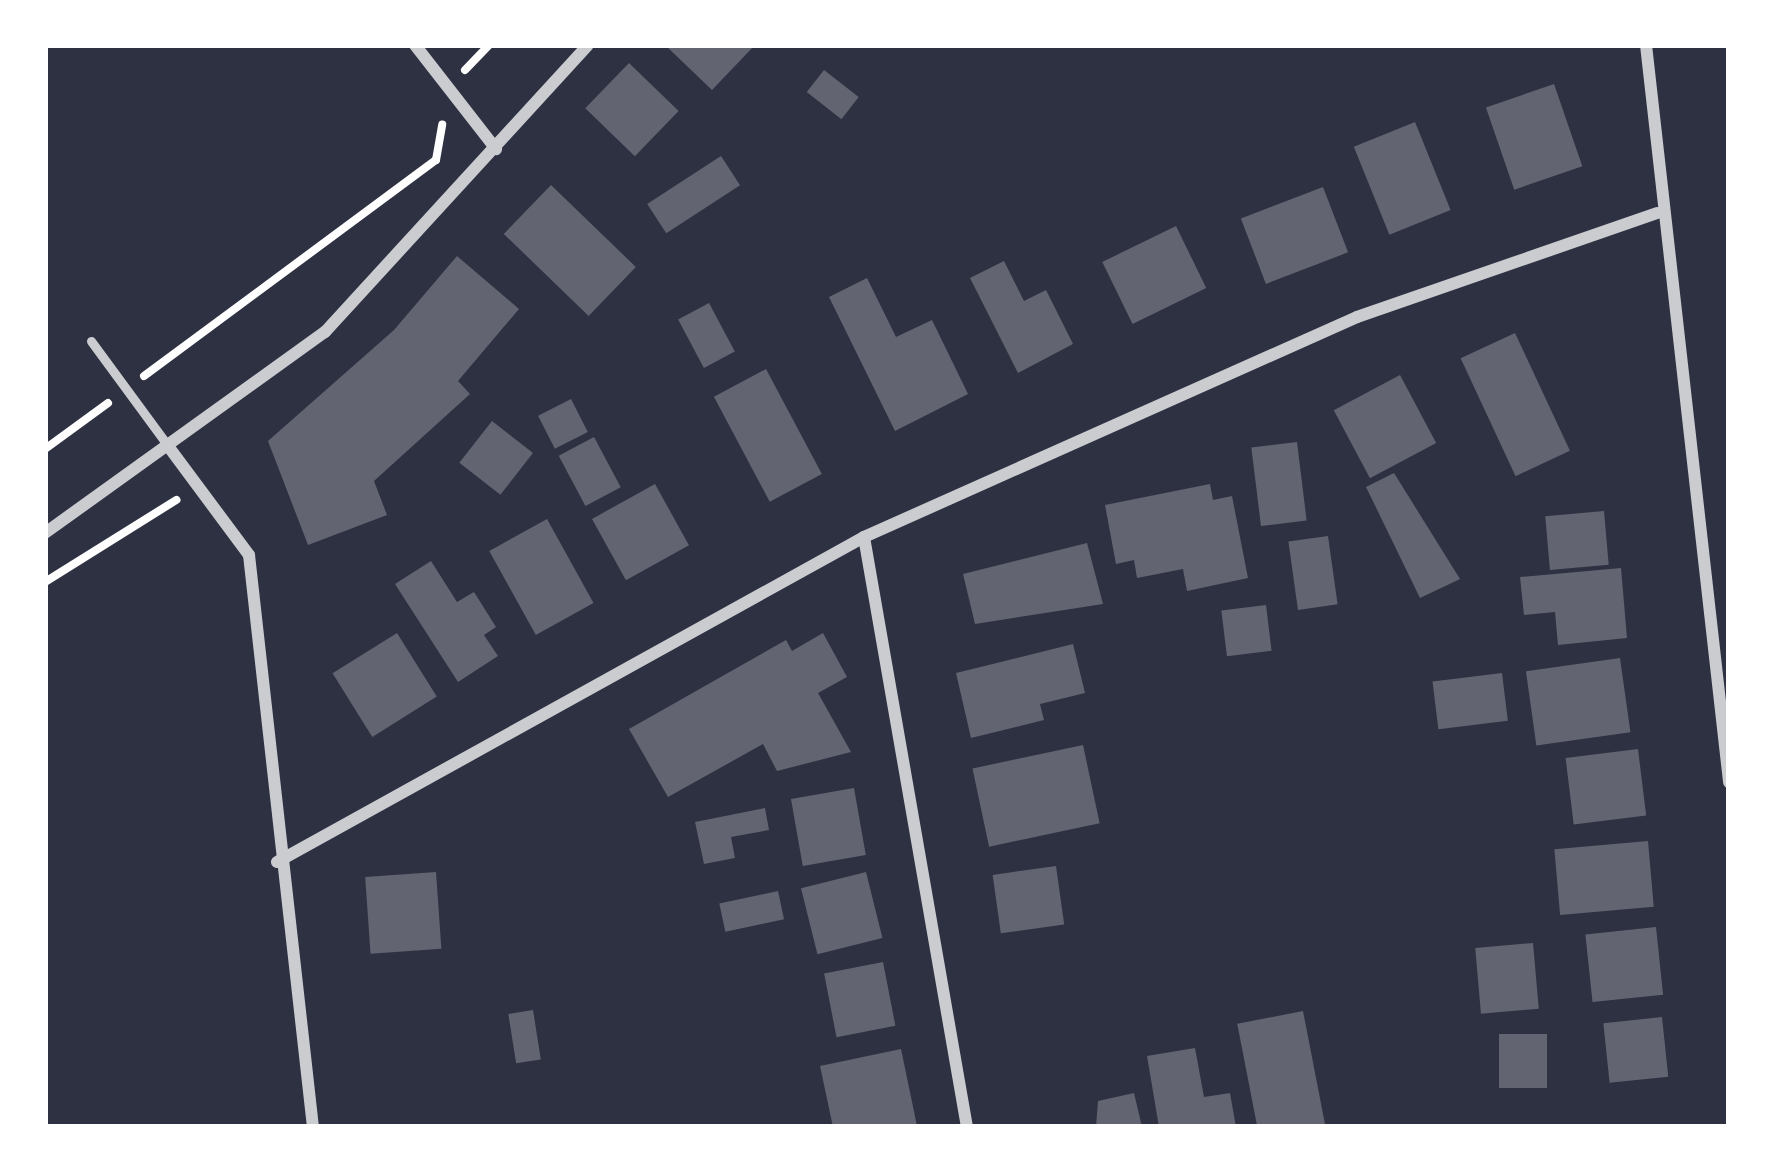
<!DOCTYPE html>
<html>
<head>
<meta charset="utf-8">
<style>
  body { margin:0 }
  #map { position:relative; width:1774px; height:1172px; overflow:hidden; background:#2d3142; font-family:Raleway,sans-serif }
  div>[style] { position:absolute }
  .building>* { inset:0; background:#626471; transform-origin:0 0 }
  .path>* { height:8px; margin:-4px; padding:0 4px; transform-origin:4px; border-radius:4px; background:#fff }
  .service>* { height:9px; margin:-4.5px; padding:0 4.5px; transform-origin:4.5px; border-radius:4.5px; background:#caccd0 }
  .minor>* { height:12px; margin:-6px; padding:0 6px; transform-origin:6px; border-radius:6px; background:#caccd0 }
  span { translate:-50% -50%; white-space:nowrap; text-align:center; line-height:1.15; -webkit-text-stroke:9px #fff; paint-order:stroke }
  .frame { position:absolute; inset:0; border:48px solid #fff; pointer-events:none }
</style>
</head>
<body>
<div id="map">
  <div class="building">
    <div style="clip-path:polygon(665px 45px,755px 45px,712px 90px)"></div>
    <div style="left:629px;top:63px;width:69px;height:63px;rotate:44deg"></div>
    <div style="left:824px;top:70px;width:44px;height:28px;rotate:38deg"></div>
    <div style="left:1554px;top:84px;width:87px;height:72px;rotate:71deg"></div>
    <div style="left:1415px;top:122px;width:95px;height:66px;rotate:68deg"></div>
    <div style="left:721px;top:156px;width:35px;height:88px;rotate:57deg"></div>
    <div style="left:551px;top:185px;width:118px;height:68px;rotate:44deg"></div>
    <div style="left:1323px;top:187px;width:70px;height:88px;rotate:69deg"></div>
    <div style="left:1176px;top:226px;width:69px;height:82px;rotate:64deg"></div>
    <div style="clip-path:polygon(457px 256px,519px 309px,458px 381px,470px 394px,374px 481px,387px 515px,308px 545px,268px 441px,394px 330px)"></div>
    <div style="clip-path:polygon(1004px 261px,1024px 301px,1046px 290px,1073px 344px,1018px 373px,970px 278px)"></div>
    <div style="clip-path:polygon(867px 278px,896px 337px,932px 320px,968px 394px,895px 431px,829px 297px)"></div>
    <div style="left:709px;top:303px;width:55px;height:35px;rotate:62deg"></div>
    <div style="left:1515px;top:333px;width:130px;height:60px;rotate:65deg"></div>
    <div style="left:766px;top:369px;width:119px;height:59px;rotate:62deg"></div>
    <div style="left:1400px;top:375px;width:77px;height:75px;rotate:62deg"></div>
    <div style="left:571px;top:399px;width:37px;height:37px;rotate:63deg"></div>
    <div style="left:492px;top:421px;width:52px;height:53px;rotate:38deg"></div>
    <div style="left:594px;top:437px;width:57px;height:40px;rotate:62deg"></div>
    <div style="left:1297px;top:442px;width:79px;height:46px;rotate:83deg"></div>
    <div style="clip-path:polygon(1394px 473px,1460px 579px,1420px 598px,1366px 487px)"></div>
    <div style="left:655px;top:484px;width:70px;height:72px;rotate:61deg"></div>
    <div style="clip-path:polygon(1210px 484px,1213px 500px,1232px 496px,1248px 578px,1187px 591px,1183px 569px,1137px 578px,1134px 560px,1116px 564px,1105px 505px)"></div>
    <div style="left:1604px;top:511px;width:54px;height:59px;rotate:85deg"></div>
    <div style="left:547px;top:519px;width:96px;height:66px;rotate:61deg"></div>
    <div style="left:1328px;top:536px;width:69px;height:40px;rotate:82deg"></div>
    <div style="clip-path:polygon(1087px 543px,1103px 604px,975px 624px,963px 574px)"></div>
    <div style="clip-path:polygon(431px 561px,457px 602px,474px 592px,496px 627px,484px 635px,498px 656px,458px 682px,395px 584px)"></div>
    <div style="clip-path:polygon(1621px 568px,1627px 638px,1558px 645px,1555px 612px,1524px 615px,1520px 577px)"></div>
    <div style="left:1266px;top:605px;width:46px;height:45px;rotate:83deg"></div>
    <div style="left:397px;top:633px;width:75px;height:76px;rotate:58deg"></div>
    <div style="clip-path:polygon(823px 633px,847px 677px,818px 693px,851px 752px,777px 771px,763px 744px,668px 797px,629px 729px,786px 640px,792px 651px)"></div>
    <div style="clip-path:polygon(1073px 644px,1085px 693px,1040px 704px,1044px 720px,971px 738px,956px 673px)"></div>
    <div style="left:1620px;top:658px;width:75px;height:95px;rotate:82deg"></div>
    <div style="left:1502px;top:673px;width:48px;height:70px;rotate:83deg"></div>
    <div style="left:1083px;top:745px;width:80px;height:113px;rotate:78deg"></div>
    <div style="left:1638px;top:749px;width:67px;height:73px;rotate:83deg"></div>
    <div style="left:854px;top:788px;width:68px;height:64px;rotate:80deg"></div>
    <div style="clip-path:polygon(765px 808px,769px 830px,731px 837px,735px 858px,704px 864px,695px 822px)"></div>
    <div style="left:1648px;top:841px;width:66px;height:94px;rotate:85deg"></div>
    <div style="left:1056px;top:866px;width:59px;height:64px;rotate:82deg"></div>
    <div style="left:436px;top:872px;width:77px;height:71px;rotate:86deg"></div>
    <div style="left:866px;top:872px;width:68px;height:67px;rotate:76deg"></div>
    <div style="left:778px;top:891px;width:29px;height:60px;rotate:78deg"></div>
    <div style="left:1656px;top:927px;width:68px;height:71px;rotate:84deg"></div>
    <div style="left:1533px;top:943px;width:66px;height:58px;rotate:85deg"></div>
    <div style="left:883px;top:962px;width:65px;height:60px;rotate:79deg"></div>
    <div style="left:533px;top:1010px;width:50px;height:25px;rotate:81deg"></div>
    <div style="left:1303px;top:1011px;width:118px;height:67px;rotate:79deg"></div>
    <div style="left:1662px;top:1017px;width:60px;height:59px;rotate:84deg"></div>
    <div style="left:1547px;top:1034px;width:54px;height:48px;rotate:90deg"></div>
    <div style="clip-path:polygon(1195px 1048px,1204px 1097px,1230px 1093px,1236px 1127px,1159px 1127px,1147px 1056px)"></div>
    <div style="clip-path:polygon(901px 1049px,917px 1126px,833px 1127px,820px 1066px)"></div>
    <div style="clip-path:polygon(1134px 1093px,1142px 1127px,1096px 1127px,1098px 1101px)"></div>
  </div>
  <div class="path">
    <div style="left:465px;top:70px;width:35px;rotate:-46deg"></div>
    <div style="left:144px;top:376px;width:363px;rotate:-36.5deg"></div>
    <div style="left:436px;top:160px;width:36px;rotate:-80deg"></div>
    <div style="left:45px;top:449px;width:78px;rotate:-36.1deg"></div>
    <div style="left:45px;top:582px;width:155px;rotate:-32deg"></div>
  </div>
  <div class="service">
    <div style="left:91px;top:341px;width:130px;rotate:53.7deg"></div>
  </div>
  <div class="minor">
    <div style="left:415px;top:45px;width:132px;rotate:52.1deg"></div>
    <div style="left:1646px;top:45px;width:742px;rotate:83.57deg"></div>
    <div style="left:171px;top:450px;width:131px;rotate:53.4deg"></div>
    <div style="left:249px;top:555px;width:576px;rotate:83.62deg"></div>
    <div style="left:45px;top:533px;width:345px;rotate:-35.7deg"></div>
    <div style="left:325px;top:332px;width:389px;rotate:-47.5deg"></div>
    <div style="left:864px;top:537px;width:599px;rotate:80.1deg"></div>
    <div style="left:277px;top:862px;width:671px;rotate:-28.97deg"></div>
    <div style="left:864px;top:537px;width:540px;rotate:-24.05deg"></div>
    <div style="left:1357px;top:317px;width:318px;rotate:-19.1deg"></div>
  </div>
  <div class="frame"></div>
</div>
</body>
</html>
